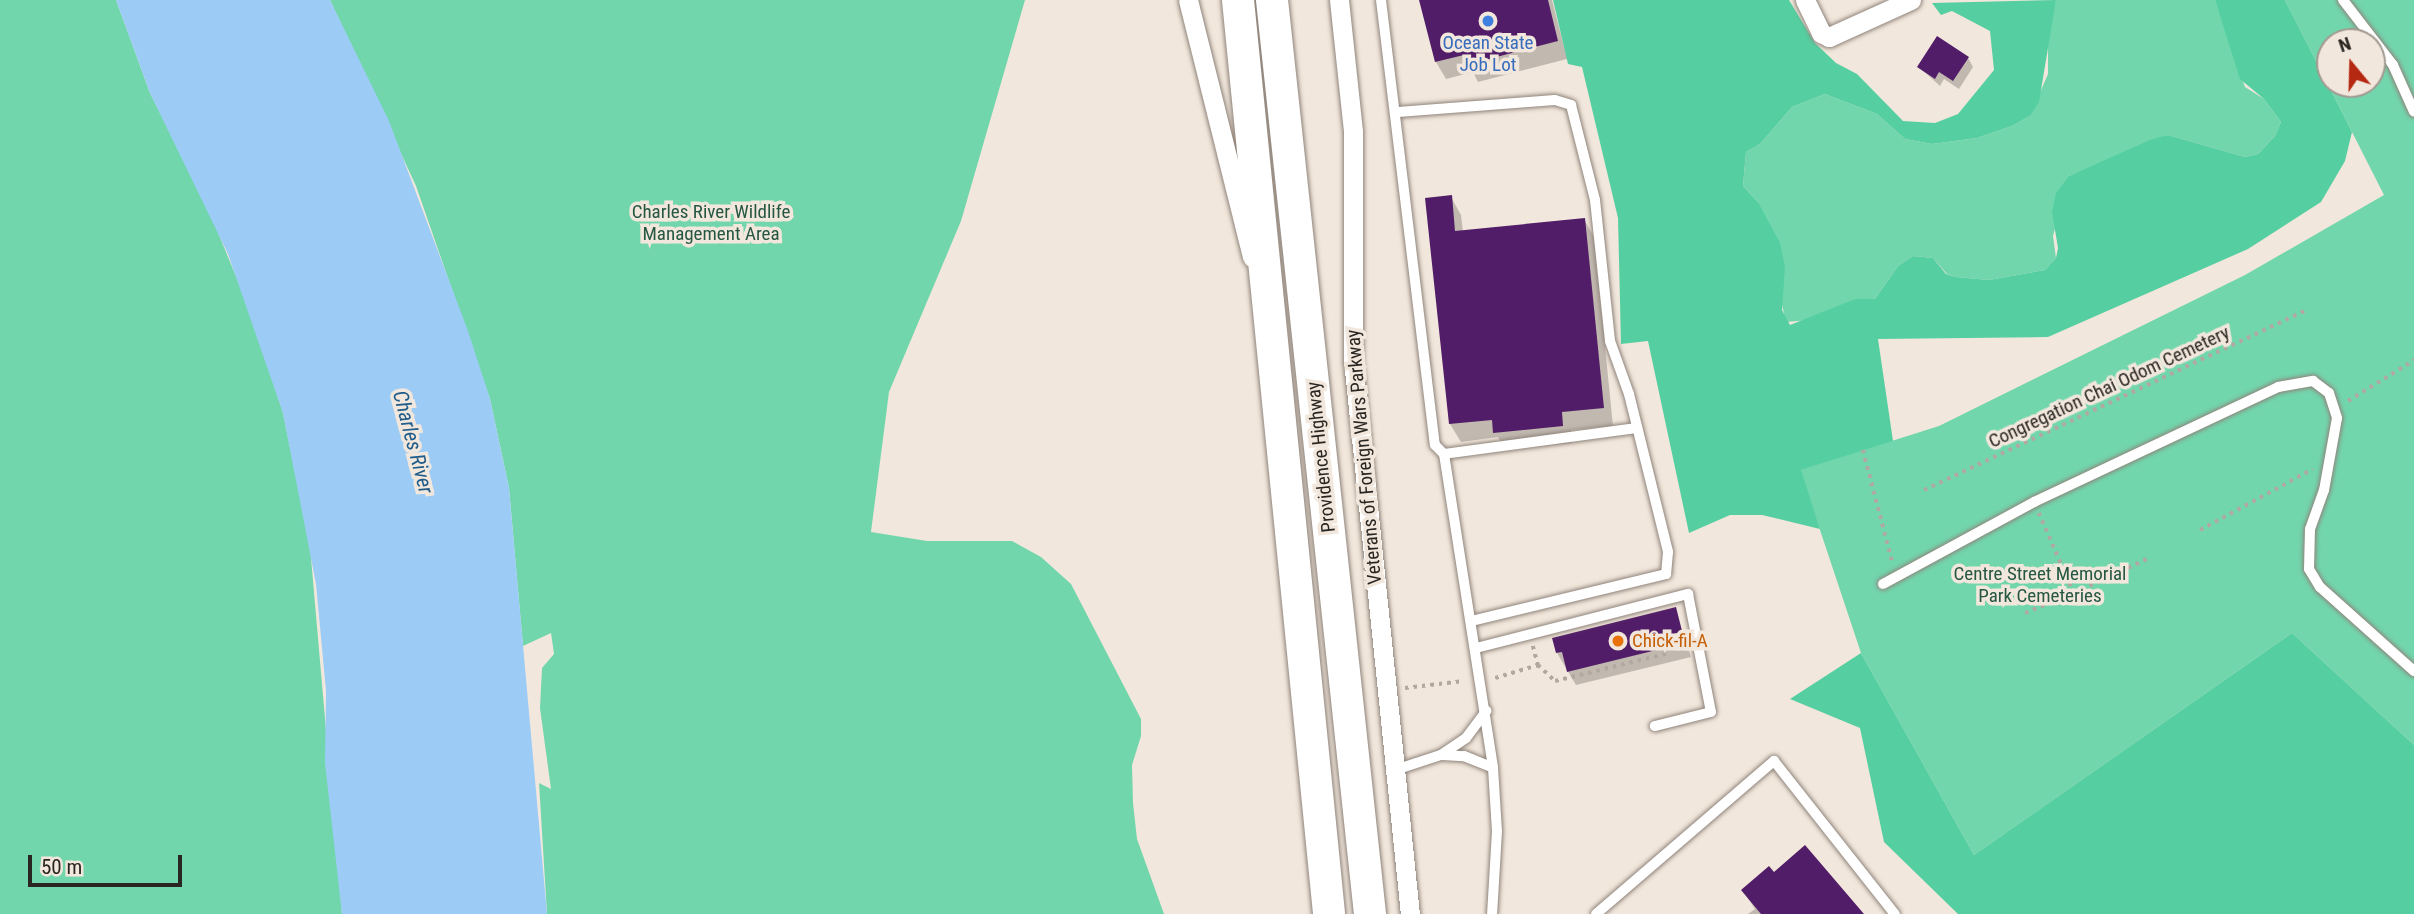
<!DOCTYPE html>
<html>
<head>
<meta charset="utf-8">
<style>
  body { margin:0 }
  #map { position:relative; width:2414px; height:914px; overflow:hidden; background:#f2e7dc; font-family:"Roboto Condensed",sans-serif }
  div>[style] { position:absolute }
  .green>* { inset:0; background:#72d6ad }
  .forest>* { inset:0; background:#55cfa1 }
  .water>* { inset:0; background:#9cccf6 }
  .shadow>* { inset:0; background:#0003 }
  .building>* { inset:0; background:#511d68 }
  .path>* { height:3.5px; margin-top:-1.75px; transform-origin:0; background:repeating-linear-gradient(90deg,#b1a89f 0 3.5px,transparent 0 8.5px) }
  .roads { filter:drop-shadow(0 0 2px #8f847b) drop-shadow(0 0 2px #8f847b) }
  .service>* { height:10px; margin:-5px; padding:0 5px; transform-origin:5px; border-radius:5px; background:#fff }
  .minor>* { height:19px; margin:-9.5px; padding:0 9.5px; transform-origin:9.5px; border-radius:9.5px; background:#fff }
  .trunk>* { height:32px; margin:-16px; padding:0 16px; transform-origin:16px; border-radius:16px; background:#fff }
  .dots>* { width:19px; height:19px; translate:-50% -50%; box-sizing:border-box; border:4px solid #f2e7dc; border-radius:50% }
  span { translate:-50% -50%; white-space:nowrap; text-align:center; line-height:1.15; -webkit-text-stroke:7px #f2e7dc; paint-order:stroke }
  .shop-label { font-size:19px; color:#366cbe }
  .park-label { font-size:19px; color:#255743 }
  .street-label { font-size:19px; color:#292521 }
  .food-label { font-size:19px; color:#c56008 }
  .left { translate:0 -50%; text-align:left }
  .water-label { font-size:21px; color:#205c89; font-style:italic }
  .north { position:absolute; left:2316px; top:28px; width:70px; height:70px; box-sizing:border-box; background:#f2e7dc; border:2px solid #a29991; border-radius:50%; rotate:341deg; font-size:19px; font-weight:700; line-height:28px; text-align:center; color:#292521 }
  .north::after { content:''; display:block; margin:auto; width:24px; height:32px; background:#b52812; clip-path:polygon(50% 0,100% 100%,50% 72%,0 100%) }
  .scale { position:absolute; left:28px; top:855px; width:154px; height:32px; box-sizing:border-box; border:4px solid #292521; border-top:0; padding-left:9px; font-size:21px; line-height:24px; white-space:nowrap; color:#292521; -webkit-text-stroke:5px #f2e7dc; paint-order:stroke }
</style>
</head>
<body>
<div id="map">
  <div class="green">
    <div style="clip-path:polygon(0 0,116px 0,150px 93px,210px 213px,251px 313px,283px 413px,310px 546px,342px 914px,0 914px)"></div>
    <div style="clip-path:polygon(330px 0,1025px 0,961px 221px,889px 392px,871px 532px,927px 541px,1012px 541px,1041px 557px,1071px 584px,1141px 719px,1141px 736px,1132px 765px,1133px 803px,1137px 839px,1164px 914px,547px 914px,539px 783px,551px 789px,540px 708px,542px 668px,554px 654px,551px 633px,523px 646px,509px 488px,490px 399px,416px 186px)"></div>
    <div style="clip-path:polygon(2056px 0,2215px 0,2245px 87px,2264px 99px,2281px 122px,2275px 136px,2258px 154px,2245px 157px,2168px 135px,2069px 176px,2053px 236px,2056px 258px,2045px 270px,1989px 280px,1956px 277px,1947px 274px,1933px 258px,1913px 256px,1898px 266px,1875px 299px,1855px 299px,1810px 320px,1786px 322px,1758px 202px,1743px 186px,1746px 152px,1760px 144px,1792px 107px,1825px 94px,1877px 114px,1905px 139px,1932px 144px,1977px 138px,2012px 126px,2030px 116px,2048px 74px,2048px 32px)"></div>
    <div style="clip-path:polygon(evenodd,2285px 0,2414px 0,2414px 745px,2292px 633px,1974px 855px,1861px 653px,1800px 470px,1939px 426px,2245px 275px,2384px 195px,2285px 0,2330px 42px,2372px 42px,2372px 84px,2330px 84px,2330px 42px)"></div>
  </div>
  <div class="forest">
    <div style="clip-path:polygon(1553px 0,1789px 0,1815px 43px,1836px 63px,1857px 74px,1903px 121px,1935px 123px,1958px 114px,1994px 70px,1990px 31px,1952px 11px,1941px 15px,1932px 3px,2056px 0,2039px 102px,2030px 116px,2012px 126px,1977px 138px,1932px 144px,1905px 139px,1877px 114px,1825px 94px,1792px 107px,1760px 144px,1746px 152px,1743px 186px,1758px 202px,1780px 243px,1785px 267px,1782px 310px,1790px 325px,1855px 299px,1875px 299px,1898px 266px,1913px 256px,1933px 258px,1946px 274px,1956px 277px,1989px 280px,2045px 270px,2056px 258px,2058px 248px,2052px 212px,2056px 193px,2069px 176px,2150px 140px,2168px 135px,2245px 157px,2258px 154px,2275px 136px,2281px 122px,2264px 99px,2240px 79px,2215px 0,2285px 0,2352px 132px,2345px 161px,2321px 202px,2248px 249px,2048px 337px,1878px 339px,1893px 441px,1801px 470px,1820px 529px,1762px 515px,1730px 515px,1689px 533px,1648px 341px,1621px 344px,1618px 218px,1582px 67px,1568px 64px)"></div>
    <div style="clip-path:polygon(2292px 633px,2414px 745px,2414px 914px,1958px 914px,1884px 842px,1860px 728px,1790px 699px,1861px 653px,1974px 855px)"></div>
  </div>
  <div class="water">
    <div style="clip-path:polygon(116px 0,330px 0,389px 121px,468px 331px,490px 399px,509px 488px,547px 914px,342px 914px,325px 763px,326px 691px,316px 584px,283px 413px,228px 254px,150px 93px)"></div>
  </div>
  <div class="shadow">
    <div style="clip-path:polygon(1421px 0,1552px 0,1567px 59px,1478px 82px,1473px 72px,1446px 79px,1436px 62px)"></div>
    <div style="clip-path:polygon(1968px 58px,1973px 67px,1959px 89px,1944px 79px,1940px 86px,1919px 67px)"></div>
    <div style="clip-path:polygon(1451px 197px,1461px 215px,1463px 232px,1584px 219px,1594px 237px,1613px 426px,1571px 430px,1572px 443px,1505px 450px,1498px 437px,1461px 442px,1450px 424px,1427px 200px)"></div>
    <div style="clip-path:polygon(1675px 609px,1691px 657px,1576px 685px,1557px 653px)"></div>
    <div style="clip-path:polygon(1774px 875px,1862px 914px,1748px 914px,1755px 909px,1743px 891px)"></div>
  </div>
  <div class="building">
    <div style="clip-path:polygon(1419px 0,1548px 0,1558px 41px,1466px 65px,1464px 55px,1435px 62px)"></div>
    <div style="clip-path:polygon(1937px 36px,1969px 57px,1953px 81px,1939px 72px,1935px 79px,1917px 67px)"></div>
    <div style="clip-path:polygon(1452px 195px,1455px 231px,1585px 218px,1604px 408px,1562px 412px,1563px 426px,1493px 433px,1492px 420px,1449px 424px,1425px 198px)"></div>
    <div style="clip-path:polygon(1676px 607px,1685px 643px,1567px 672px,1562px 652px,1556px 653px,1552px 638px)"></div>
    <div style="clip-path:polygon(1805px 845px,1864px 914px,1761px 914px,1741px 890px,1769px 866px,1774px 872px)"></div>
  </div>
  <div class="path">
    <div style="left:2348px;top:401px;width:78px;rotate:-31.8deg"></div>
    <div style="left:1863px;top:450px;width:118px;rotate:75.3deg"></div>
    <div style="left:1924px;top:490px;width:422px;rotate:-25.2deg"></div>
    <div style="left:2039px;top:513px;width:87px;rotate:66.4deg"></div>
    <div style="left:2074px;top:593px;width:83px;rotate:-25deg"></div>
    <div style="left:2200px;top:530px;width:128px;rotate:-28.4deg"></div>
    <div style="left:2025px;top:613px;width:53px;rotate:-22.2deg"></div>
    <div style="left:1533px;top:646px;width:20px;rotate:75deg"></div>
    <div style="left:1495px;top:678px;width:45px;rotate:-16.8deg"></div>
    <div style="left:1538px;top:665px;width:23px;rotate:43deg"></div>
    <div style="left:1555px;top:681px;width:117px;rotate:-13.8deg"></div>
    <div style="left:1405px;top:688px;width:59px;rotate:-6.8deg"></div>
  </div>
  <div class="roads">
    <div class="service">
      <div style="left:1381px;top:0;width:448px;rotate:83.1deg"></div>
      <div style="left:1435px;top:445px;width:13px;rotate:45deg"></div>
      <div style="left:1444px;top:454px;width:195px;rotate:-7.7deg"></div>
      <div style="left:2343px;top:0;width:82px;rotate:52.4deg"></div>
      <div style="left:2393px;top:65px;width:51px;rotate:65.9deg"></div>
      <div style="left:1398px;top:112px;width:157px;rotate:-4.4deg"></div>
      <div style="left:1555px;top:100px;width:17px;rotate:17deg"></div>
      <div style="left:1571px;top:105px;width:98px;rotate:75.8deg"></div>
      <div style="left:1595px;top:200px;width:142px;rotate:83.9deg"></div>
      <div style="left:1610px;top:341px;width:56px;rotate:70.3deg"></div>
      <div style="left:1629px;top:394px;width:163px;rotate:76.1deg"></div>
      <div style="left:1668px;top:552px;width:22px;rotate:95deg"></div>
      <div style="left:1666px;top:574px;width:200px;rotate:166.4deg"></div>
      <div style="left:1444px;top:454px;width:318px;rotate:81.1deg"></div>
      <div style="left:1493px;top:768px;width:63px;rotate:86.4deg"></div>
      <div style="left:1497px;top:831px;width:83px;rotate:93.4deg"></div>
      <div style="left:1883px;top:584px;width:172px;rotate:-28.5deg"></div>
      <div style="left:2034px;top:502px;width:270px;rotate:-25.2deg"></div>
      <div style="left:2278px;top:387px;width:36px;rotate:-10deg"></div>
      <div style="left:2313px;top:381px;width:20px;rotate:37deg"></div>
      <div style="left:2329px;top:393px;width:26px;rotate:72deg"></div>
      <div style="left:2337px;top:418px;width:73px;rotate:100.2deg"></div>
      <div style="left:2324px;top:490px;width:41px;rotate:109.7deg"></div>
      <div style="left:2310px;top:529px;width:40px;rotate:91.4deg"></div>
      <div style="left:2309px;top:569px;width:21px;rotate:59deg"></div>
      <div style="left:2320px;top:587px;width:126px;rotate:41.8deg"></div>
      <div style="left:1476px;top:648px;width:219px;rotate:-14.3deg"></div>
      <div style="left:1688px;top:594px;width:120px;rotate:79deg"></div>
      <div style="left:1711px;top:712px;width:58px;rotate:166deg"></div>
      <div style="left:1442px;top:755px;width:22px;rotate:3deg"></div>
      <div style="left:1464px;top:756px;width:31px;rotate:22deg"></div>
      <div style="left:1395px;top:770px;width:48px;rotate:-18.1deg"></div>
      <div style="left:1441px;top:755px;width:30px;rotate:-34deg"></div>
      <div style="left:1466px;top:738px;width:34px;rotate:-53deg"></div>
      <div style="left:1596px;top:914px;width:235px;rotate:-40.7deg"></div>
      <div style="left:1774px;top:761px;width:195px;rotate:51.7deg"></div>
    </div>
    <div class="minor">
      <div style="left:1188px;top:0;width:265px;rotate:76deg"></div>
      <div style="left:1339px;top:0;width:133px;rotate:83.9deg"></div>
      <div style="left:1353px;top:132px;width:228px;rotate:90deg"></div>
      <div style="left:1353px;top:360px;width:557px;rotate:84.13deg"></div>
      <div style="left:1805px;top:0;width:37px;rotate:64deg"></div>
      <div style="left:1821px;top:33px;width:9px;rotate:27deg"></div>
      <div style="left:1829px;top:37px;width:90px;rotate:-24.3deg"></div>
    </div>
    <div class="trunk">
      <div style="left:1238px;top:0;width:919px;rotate:84.31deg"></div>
      <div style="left:1272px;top:0;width:919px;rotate:83.88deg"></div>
    </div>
  </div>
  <div class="dots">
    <div style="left:1488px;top:21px;background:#3f7fe0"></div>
    <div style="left:1618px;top:641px;background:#e8710a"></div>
  </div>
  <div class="shop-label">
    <span style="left:1488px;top:54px">Ocean State<br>Job Lot</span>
  </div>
  <div class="park-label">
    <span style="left:711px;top:223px">Charles River Wildlife<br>Management Area</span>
    <span style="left:2040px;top:585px">Centre Street Memorial<br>Park Cemeteries</span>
  </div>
  <div class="street-label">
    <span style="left:2109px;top:387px;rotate:-25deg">Congregation Chai Odom Cemetery</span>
    <span style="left:1321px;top:457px;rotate:-96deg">Providence Highway</span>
    <span style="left:1364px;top:457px;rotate:-95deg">Veterans of Foreign Wars Parkway</span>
  </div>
  <div class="food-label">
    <span class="left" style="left:1632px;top:641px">Chick-fil-A</span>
  </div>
  <div class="water-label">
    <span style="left:413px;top:442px;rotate:75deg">Charles River</span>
  </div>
  <div class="north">N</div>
  <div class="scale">50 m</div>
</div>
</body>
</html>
